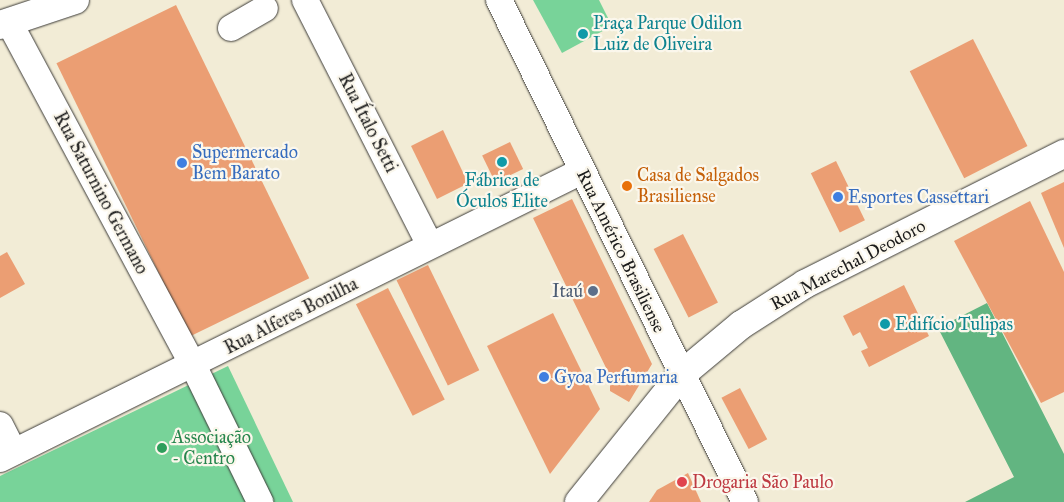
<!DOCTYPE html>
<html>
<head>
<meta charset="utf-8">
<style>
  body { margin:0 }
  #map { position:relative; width:1064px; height:502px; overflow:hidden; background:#f2ecd6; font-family:"IM FELL Great Primer",serif }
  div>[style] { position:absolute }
  .green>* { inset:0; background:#78d399 }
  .forest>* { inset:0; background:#62b581 }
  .building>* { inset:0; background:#eb9e73; transform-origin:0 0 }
  .roads { filter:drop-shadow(0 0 1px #3c3b38) drop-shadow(0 0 1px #3c3b38) }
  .minor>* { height:26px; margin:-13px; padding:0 13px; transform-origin:13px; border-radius:13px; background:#fff }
  .major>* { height:28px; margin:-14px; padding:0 14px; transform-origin:14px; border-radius:14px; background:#fff }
  .dots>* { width:14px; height:14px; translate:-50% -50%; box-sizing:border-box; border:2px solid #fbf7ec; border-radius:50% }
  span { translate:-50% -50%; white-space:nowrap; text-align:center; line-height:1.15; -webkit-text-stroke:4.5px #fbf7ec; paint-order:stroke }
  .culture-label { font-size:18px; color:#0d838f }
  .left { translate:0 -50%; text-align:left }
  .street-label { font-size:18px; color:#1c1c1c }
  .shop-label { font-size:18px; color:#366cbe }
  .food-label { font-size:18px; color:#c56008 }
  .service-label { font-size:18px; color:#4e5e75 }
  .right { translate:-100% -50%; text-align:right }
  .leisure-label { font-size:18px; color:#27864d }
  .health-label { font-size:18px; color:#be3a42 }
</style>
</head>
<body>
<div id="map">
  <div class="green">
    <div style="clip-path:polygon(533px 0,599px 0,612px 26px,562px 53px)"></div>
    <div style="clip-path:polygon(228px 366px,293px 502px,0 502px,0 476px)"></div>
  </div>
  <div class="forest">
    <div style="clip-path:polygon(987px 303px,1064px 454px,1064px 502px,965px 502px,1014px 477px,938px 328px)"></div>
  </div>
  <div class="building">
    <div style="left:176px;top:5px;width:304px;height:133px;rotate:64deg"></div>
    <div style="left:973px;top:39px;width:120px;height:71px;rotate:63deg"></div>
    <div style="clip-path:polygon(443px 130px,467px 181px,463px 186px,437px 199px,411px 146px)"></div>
    <div style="left:510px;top:142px;width:30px;height:31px;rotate:64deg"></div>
    <div style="left:836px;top:161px;width:66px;height:28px;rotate:64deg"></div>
    <div style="clip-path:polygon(1064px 182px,1064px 248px,1041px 193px)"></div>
    <div style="clip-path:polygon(572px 199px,652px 364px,629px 402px,610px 391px,610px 376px,533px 218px)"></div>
    <div style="clip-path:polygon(1030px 201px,1064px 272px,1064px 392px,1041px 403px,954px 241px)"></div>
    <div style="left:683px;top:234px;width:77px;height:33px;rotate:63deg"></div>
    <div style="clip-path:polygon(7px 252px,25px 284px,0 298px,0 256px)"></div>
    <div style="left:428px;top:265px;width:117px;height:35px;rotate:64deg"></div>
    <div style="clip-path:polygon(904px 285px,929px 336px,869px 367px,861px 351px,868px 348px,860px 332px,853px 336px,843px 316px)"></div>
    <div style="left:388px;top:288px;width:125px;height:36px;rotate:63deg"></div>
    <div style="clip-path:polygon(553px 313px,600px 409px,550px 474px,487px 346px)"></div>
    <div style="left:740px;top:388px;width:58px;height:21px;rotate:62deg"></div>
    <div style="clip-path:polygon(688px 473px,701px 502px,649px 502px,657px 490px)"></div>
  </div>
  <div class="roads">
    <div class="minor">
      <div style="left:305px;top:0;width:275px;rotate:63deg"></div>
      <div style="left:499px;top:0;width:559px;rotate:63.89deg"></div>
      <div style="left:9px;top:22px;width:389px;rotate:61.8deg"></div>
      <div style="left:193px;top:365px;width:153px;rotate:63.9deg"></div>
      <div style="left:231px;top:28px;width:39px;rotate:-30deg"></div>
      <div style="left:0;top:425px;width:30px;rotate:63deg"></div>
      <div style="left:0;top:459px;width:649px;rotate:-26.33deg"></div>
    </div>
    <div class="major">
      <div style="left:0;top:25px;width:79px;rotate:-18.4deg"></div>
      <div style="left:579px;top:502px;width:163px;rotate:-51.2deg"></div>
      <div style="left:681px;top:375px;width:78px;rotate:-39.8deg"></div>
      <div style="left:741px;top:325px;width:76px;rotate:-32.6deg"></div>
      <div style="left:805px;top:284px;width:290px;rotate:-26.7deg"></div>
    </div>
  </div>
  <div class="dots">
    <div style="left:583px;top:34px;background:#0f9aa8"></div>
    <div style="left:502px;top:162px;background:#0f9aa8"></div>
    <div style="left:182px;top:163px;background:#3f7fe0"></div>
    <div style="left:627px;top:186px;background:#e8710a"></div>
    <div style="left:838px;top:197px;background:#3f7fe0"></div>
    <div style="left:593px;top:291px;background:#5c6f8a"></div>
    <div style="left:885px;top:324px;background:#0f9aa8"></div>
    <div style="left:544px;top:377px;background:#3f7fe0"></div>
    <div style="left:162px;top:448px;background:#2e9e5b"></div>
    <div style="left:682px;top:482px;background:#e0444e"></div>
  </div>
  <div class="culture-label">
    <span class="left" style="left:593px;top:34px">Praça Parque Odilon<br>Luiz de Oliveira</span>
    <span style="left:502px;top:191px">Fábrica de<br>Óculos Elite</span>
    <span class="left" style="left:895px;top:324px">Edifício Tulipas</span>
  </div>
  <div class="street-label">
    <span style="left:368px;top:123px;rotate:63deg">Rua Ítalo Setti</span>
    <span style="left:101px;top:193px;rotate:62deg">Rua Saturnino Germano</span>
    <span style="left:621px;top:251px;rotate:64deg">Rua Américo Brasiliense</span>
    <span style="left:848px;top:265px;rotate:-28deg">Rua Marechal Deodoro</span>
    <span style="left:291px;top:316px;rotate:-27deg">Rua Alferes Bonilha</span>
  </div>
  <div class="shop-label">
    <span class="left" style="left:192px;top:163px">Supermercado<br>Bem Barato</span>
    <span class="left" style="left:848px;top:197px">Esportes Cassettari</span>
    <span class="left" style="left:554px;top:377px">Gyoa Perfumaria</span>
  </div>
  <div class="food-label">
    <span class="left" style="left:637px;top:186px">Casa de Salgados<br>Brasiliense</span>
  </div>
  <div class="service-label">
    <span class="right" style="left:583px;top:291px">Itaú</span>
  </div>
  <div class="leisure-label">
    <span class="left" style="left:172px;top:448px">Associação<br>- Centro</span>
  </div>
  <div class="health-label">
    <span class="left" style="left:692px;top:482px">Drogaria São Paulo</span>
  </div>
</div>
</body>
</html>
